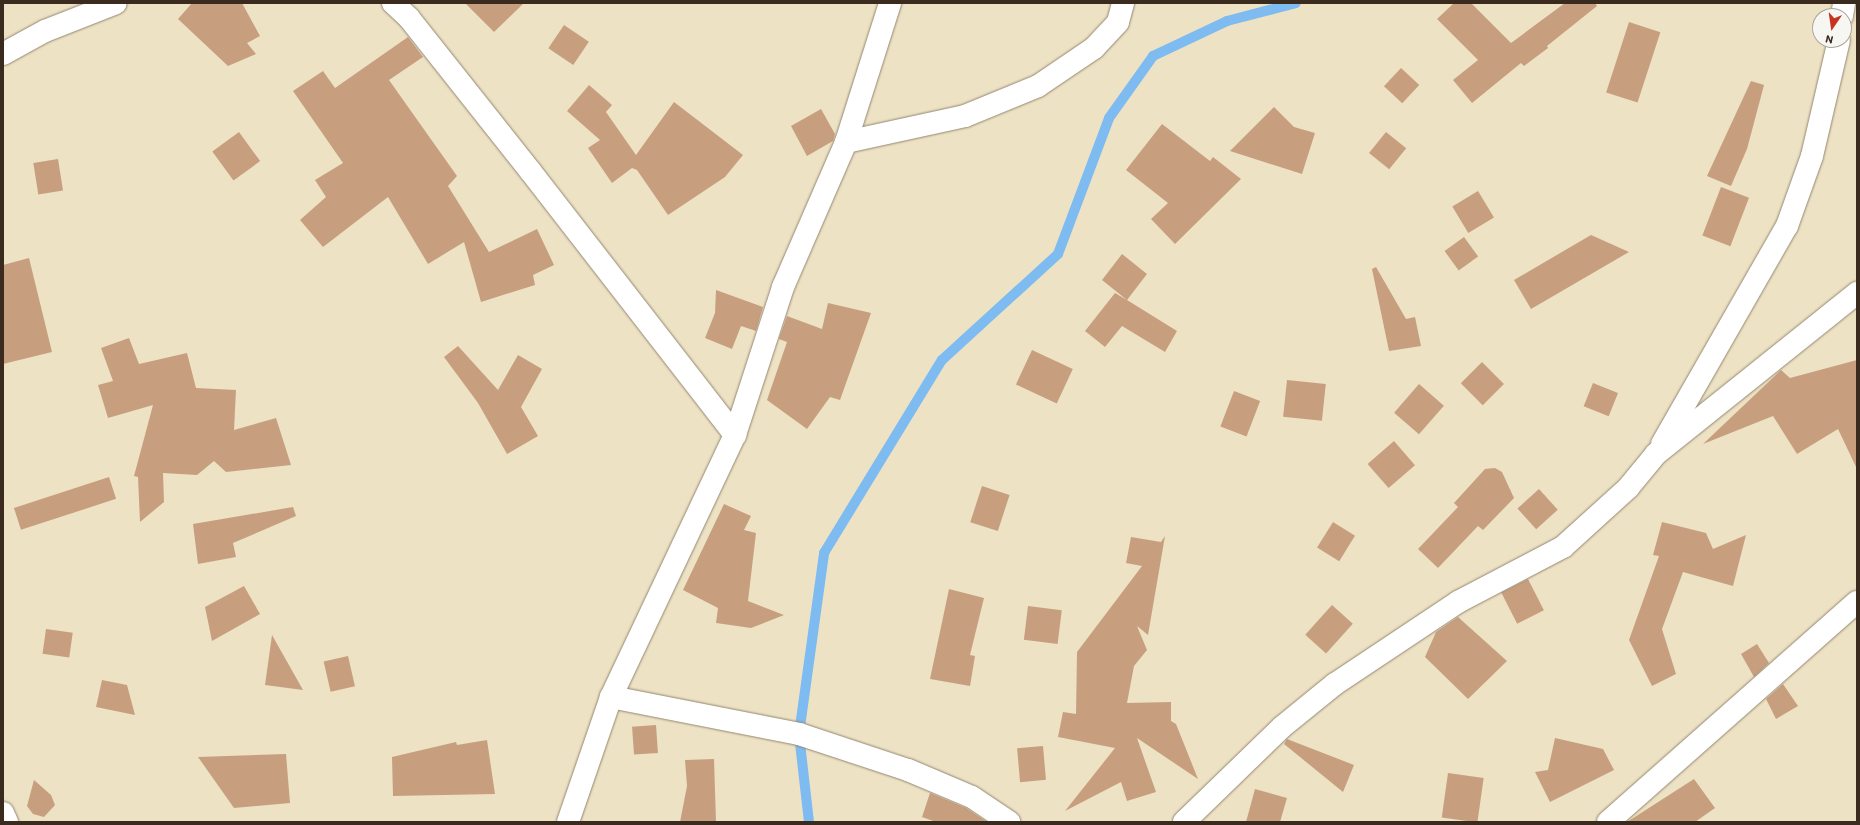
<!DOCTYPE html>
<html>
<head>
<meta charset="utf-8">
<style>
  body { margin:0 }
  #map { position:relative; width:1860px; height:825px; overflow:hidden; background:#ede2c4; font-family:Itim,sans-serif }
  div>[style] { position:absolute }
  .stream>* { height:10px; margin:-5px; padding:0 5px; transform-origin:5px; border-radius:5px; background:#7dbbf1 }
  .building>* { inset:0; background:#c79f7f; transform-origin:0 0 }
  .roads { filter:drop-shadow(0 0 1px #948671) drop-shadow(0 0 1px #948671) }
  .minor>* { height:22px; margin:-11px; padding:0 11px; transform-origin:11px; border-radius:11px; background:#fff }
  span { translate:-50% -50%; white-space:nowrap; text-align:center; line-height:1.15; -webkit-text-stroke:3.5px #f6f6f2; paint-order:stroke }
  .frame { position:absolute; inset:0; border:4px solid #3b2a1e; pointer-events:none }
  .north { position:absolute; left:1812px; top:8px; width:40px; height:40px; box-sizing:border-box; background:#f6f6f2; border:1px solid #aba49d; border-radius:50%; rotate:193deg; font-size:11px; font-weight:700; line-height:16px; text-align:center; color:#3b2a1e }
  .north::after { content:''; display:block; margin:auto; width:14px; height:18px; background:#c8321e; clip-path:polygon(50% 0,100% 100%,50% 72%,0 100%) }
</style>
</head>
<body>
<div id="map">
  <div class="stream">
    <div style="left:809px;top:822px;width:89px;rotate:-96.5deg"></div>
    <div style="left:799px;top:734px;width:183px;rotate:-82.1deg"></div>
    <div style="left:824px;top:553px;width:226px;rotate:-58.6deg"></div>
    <div style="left:942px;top:360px;width:157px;rotate:-42.4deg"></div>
    <div style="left:1058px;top:254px;width:145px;rotate:-69.4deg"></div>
    <div style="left:1109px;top:118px;width:76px;rotate:-54.6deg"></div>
    <div style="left:1153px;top:56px;width:82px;rotate:-25.3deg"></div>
    <div style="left:1227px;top:21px;width:71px;rotate:-14.6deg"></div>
  </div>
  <div class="building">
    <div style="clip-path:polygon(192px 3px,242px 3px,260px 36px,247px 43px,256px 54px,228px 66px,178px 19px)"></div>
    <div style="clip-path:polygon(465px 3px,524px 3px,494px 32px)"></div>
    <div style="clip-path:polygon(1454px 3px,1471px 3px,1511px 43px,1565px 3px,1595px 3px,1597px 6px,1547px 46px,1548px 48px,1524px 66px,1521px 63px,1472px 103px,1453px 80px,1478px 60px,1437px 19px)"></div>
    <div style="left:1629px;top:22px;width:33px;height:74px;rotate:18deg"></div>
    <div style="left:564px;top:25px;width:30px;height:28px;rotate:34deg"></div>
    <div style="clip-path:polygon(408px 37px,423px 57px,389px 80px,457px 176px,448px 186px,489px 252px,537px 229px,554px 265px,533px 275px,535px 285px,481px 302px,464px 242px,428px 264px,388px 197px,323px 247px,300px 220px,326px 197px,315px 180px,343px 163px,293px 91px,323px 71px,335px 88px)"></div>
    <div style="left:1401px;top:68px;width:25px;height:25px;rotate:43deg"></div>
    <div style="clip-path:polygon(1751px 81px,1764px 85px,1747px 149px,1731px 186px,1707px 176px)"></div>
    <div style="clip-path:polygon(589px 85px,612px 105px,606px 112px,636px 155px,674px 102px,743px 155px,725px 177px,668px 215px,637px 170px,632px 168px,612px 183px,588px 148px,600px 140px,567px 111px)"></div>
    <div style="clip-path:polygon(1274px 107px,1294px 127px,1315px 133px,1302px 174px,1230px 151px)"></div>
    <div style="clip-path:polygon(821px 109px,835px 134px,833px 141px,807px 156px,791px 126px)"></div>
    <div style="clip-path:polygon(1162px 124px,1210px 161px,1213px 157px,1241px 179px,1175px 244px,1151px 219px,1168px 203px,1126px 170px)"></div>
    <div style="left:239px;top:132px;width:36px;height:33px;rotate:54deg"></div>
    <div style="left:1386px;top:132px;width:26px;height:27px;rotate:39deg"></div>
    <div style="left:58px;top:159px;width:32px;height:25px;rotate:81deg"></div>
    <div style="left:1721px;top:187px;width:30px;height:52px;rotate:21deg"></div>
    <div style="left:1478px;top:191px;width:31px;height:30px;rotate:59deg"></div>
    <div style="clip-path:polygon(1591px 235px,1629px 252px,1531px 309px,1514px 280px)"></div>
    <div style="left:1464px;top:237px;width:24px;height:24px;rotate:54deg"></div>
    <div style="clip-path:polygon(1122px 254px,1147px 274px,1127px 300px,1177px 331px,1165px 352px,1122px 326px,1105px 347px,1085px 331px,1115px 293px,1127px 300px,1102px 280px)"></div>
    <div style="clip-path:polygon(29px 258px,52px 352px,3px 364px,3px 265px)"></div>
    <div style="clip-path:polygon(1376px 267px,1406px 319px,1415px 317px,1421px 346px,1389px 351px,1372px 269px)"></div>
    <div style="clip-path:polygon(716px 290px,763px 307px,756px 331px,741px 326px,732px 349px,705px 338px,715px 313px)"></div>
    <div style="clip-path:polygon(828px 303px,871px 313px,840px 400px,830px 397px,807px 429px,767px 400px,787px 342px,779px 339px,787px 316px,822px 329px)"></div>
    <div style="clip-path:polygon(129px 338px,139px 364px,187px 353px,196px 388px,236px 390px,234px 430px,276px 418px,291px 465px,226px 472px,214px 461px,197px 475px,163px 473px,164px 502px,140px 522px,138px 477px,134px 476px,153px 405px,108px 418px,98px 385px,113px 381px,101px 348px)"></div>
    <div style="clip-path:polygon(458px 346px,498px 390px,518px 355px,542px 369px,521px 407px,538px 436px,507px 454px,478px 403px,444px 357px)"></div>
    <div style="left:1032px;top:350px;width:45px;height:38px;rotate:25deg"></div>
    <div style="clip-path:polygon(1857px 360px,1857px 469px,1838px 429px,1797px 454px,1773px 416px,1703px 444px,1781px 370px,1790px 378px)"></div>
    <div style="left:1482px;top:362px;width:31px;height:30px;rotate:45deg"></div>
    <div style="left:1287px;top:380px;width:39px;height:37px;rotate:6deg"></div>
    <div style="left:1593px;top:383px;width:27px;height:25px;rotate:22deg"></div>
    <div style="left:1419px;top:384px;width:33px;height:38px;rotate:41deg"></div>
    <div style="left:1234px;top:391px;width:28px;height:38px;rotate:21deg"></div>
    <div style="left:1394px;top:441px;width:32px;height:35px;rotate:49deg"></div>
    <div style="clip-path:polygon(1495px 468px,1502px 472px,1514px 498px,1483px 530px,1478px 526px,1438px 568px,1418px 549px,1458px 507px,1454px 503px,1485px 469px)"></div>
    <div style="left:109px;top:477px;width:23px;height:100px;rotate:72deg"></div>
    <div style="left:982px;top:486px;width:29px;height:38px;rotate:18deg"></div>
    <div style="left:1539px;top:489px;width:28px;height:29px;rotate:48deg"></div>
    <div style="clip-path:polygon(724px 504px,751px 516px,744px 530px,756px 533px,748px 601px,784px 615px,751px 628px,716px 623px,718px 608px,683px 590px)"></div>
    <div style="clip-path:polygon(293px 507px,296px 516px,233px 543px,236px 557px,198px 564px,193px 524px)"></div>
    <div style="left:1333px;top:522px;width:26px;height:30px;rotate:32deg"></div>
    <div style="clip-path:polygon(1662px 522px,1706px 533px,1713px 549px,1746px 535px,1733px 586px,1683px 572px,1662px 629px,1676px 674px,1652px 686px,1629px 640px,1659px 556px,1653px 555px)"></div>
    <div style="clip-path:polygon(1165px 536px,1148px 635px,1137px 626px,1147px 650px,1134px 666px,1127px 703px,1171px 702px,1171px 721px,1176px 724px,1198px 779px,1137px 738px,1156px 792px,1127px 801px,1121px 782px,1065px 811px,1115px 748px,1058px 737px,1063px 712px,1076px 714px,1077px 652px,1142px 566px,1126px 563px,1131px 537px,1161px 542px)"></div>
    <div style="left:1528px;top:579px;width:35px;height:30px;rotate:63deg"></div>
    <div style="clip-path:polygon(244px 586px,260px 614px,212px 641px,205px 607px)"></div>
    <div style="clip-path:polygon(949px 589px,984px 598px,970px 655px,975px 656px,970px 686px,930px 679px)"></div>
    <div style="left:1332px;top:605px;width:28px;height:40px;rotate:42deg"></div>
    <div style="left:1028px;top:606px;width:34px;height:34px;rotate:7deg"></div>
    <div style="clip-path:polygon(1458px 617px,1507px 661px,1468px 699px,1425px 657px,1436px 632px)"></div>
    <div style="left:46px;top:629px;width:27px;height:25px;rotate:8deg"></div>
    <div style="clip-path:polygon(272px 635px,303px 690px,265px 685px)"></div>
    <div style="clip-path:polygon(1757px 644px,1769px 663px,1754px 677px,1741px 654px)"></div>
    <div style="left:348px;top:656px;width:31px;height:25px;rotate:77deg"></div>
    <div style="clip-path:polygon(102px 680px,127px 685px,135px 715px,96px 707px)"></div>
    <div style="clip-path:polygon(1783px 684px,1798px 706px,1776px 719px,1766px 699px)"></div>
    <div style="left:656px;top:725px;width:28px;height:24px;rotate:86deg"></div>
    <div style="clip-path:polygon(1555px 738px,1603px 749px,1614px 770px,1550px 802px,1535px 772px,1548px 770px)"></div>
    <div style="clip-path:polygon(1287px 739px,1354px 765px,1343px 792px,1284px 744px)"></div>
    <div style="clip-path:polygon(487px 740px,495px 794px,393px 796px,392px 757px,456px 742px,457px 745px)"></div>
    <div style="left:1043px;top:746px;width:34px;height:26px;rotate:85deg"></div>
    <div style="clip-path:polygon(286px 754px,290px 803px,234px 808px,198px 757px)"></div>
    <div style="clip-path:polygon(714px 759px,716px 822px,680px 822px,687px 786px,685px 760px)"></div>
    <div style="left:1448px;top:773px;width:36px;height:45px;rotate:8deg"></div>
    <div style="clip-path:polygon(1694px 779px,1715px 808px,1695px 822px,1627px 822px)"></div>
    <div style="clip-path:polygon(34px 780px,51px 795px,55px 805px,44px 817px,33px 814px,27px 806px)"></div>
    <div style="clip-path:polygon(1255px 789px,1287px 798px,1280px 822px,1246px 822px)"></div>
    <div style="clip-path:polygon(930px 793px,966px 808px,987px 822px,936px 822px,922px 817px)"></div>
  </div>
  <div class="roads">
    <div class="minor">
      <div style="left:393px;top:3px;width:22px;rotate:43deg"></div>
      <div style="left:409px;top:18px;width:196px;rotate:51.6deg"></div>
      <div style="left:531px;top:172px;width:333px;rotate:52.2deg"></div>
      <div style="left:1842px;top:16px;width:13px;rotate:-81deg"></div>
      <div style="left:3px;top:54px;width:48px;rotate:-28.7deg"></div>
      <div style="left:45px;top:31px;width:76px;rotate:-21.5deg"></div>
      <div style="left:846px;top:142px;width:122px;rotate:-12.3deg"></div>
      <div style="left:965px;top:116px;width:79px;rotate:-22.3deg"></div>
      <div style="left:1038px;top:86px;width:68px;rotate:-34.2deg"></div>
      <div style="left:1094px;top:48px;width:35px;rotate:-47deg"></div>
      <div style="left:1118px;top:22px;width:20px;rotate:-75deg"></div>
      <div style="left:1662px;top:444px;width:251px;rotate:-60.2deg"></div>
      <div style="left:1787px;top:226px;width:74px;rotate:-70.3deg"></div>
      <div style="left:1812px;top:156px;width:119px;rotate:-76.9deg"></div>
      <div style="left:611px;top:697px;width:192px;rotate:11.1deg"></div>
      <div style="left:799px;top:734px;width:115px;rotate:18.3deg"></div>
      <div style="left:908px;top:770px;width:69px;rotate:22.9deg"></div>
      <div style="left:972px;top:797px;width:45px;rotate:34deg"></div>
      <div style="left:3px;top:813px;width:10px;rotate:66deg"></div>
      <div style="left:568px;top:822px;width:132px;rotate:-71deg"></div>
      <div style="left:611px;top:697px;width:290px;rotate:-64.7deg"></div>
      <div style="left:735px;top:435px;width:156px;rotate:-72deg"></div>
      <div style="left:783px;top:287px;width:158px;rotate:-66.5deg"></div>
      <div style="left:846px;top:142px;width:146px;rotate:-72.4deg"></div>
      <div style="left:1184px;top:822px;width:136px;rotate:-44.1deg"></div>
      <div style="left:1282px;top:727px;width:68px;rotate:-39.1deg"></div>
      <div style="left:1335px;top:684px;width:148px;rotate:-33.7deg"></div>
      <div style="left:1458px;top:602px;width:119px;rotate:-27.6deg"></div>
      <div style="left:1563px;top:547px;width:88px;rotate:-42.2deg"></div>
      <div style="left:1628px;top:488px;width:44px;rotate:-50.5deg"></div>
      <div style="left:1656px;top:454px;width:258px;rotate:-38.7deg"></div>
      <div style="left:1608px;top:822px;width:332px;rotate:-41.5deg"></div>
    </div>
  </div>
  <div class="frame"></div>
  <div class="north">N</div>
</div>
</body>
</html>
